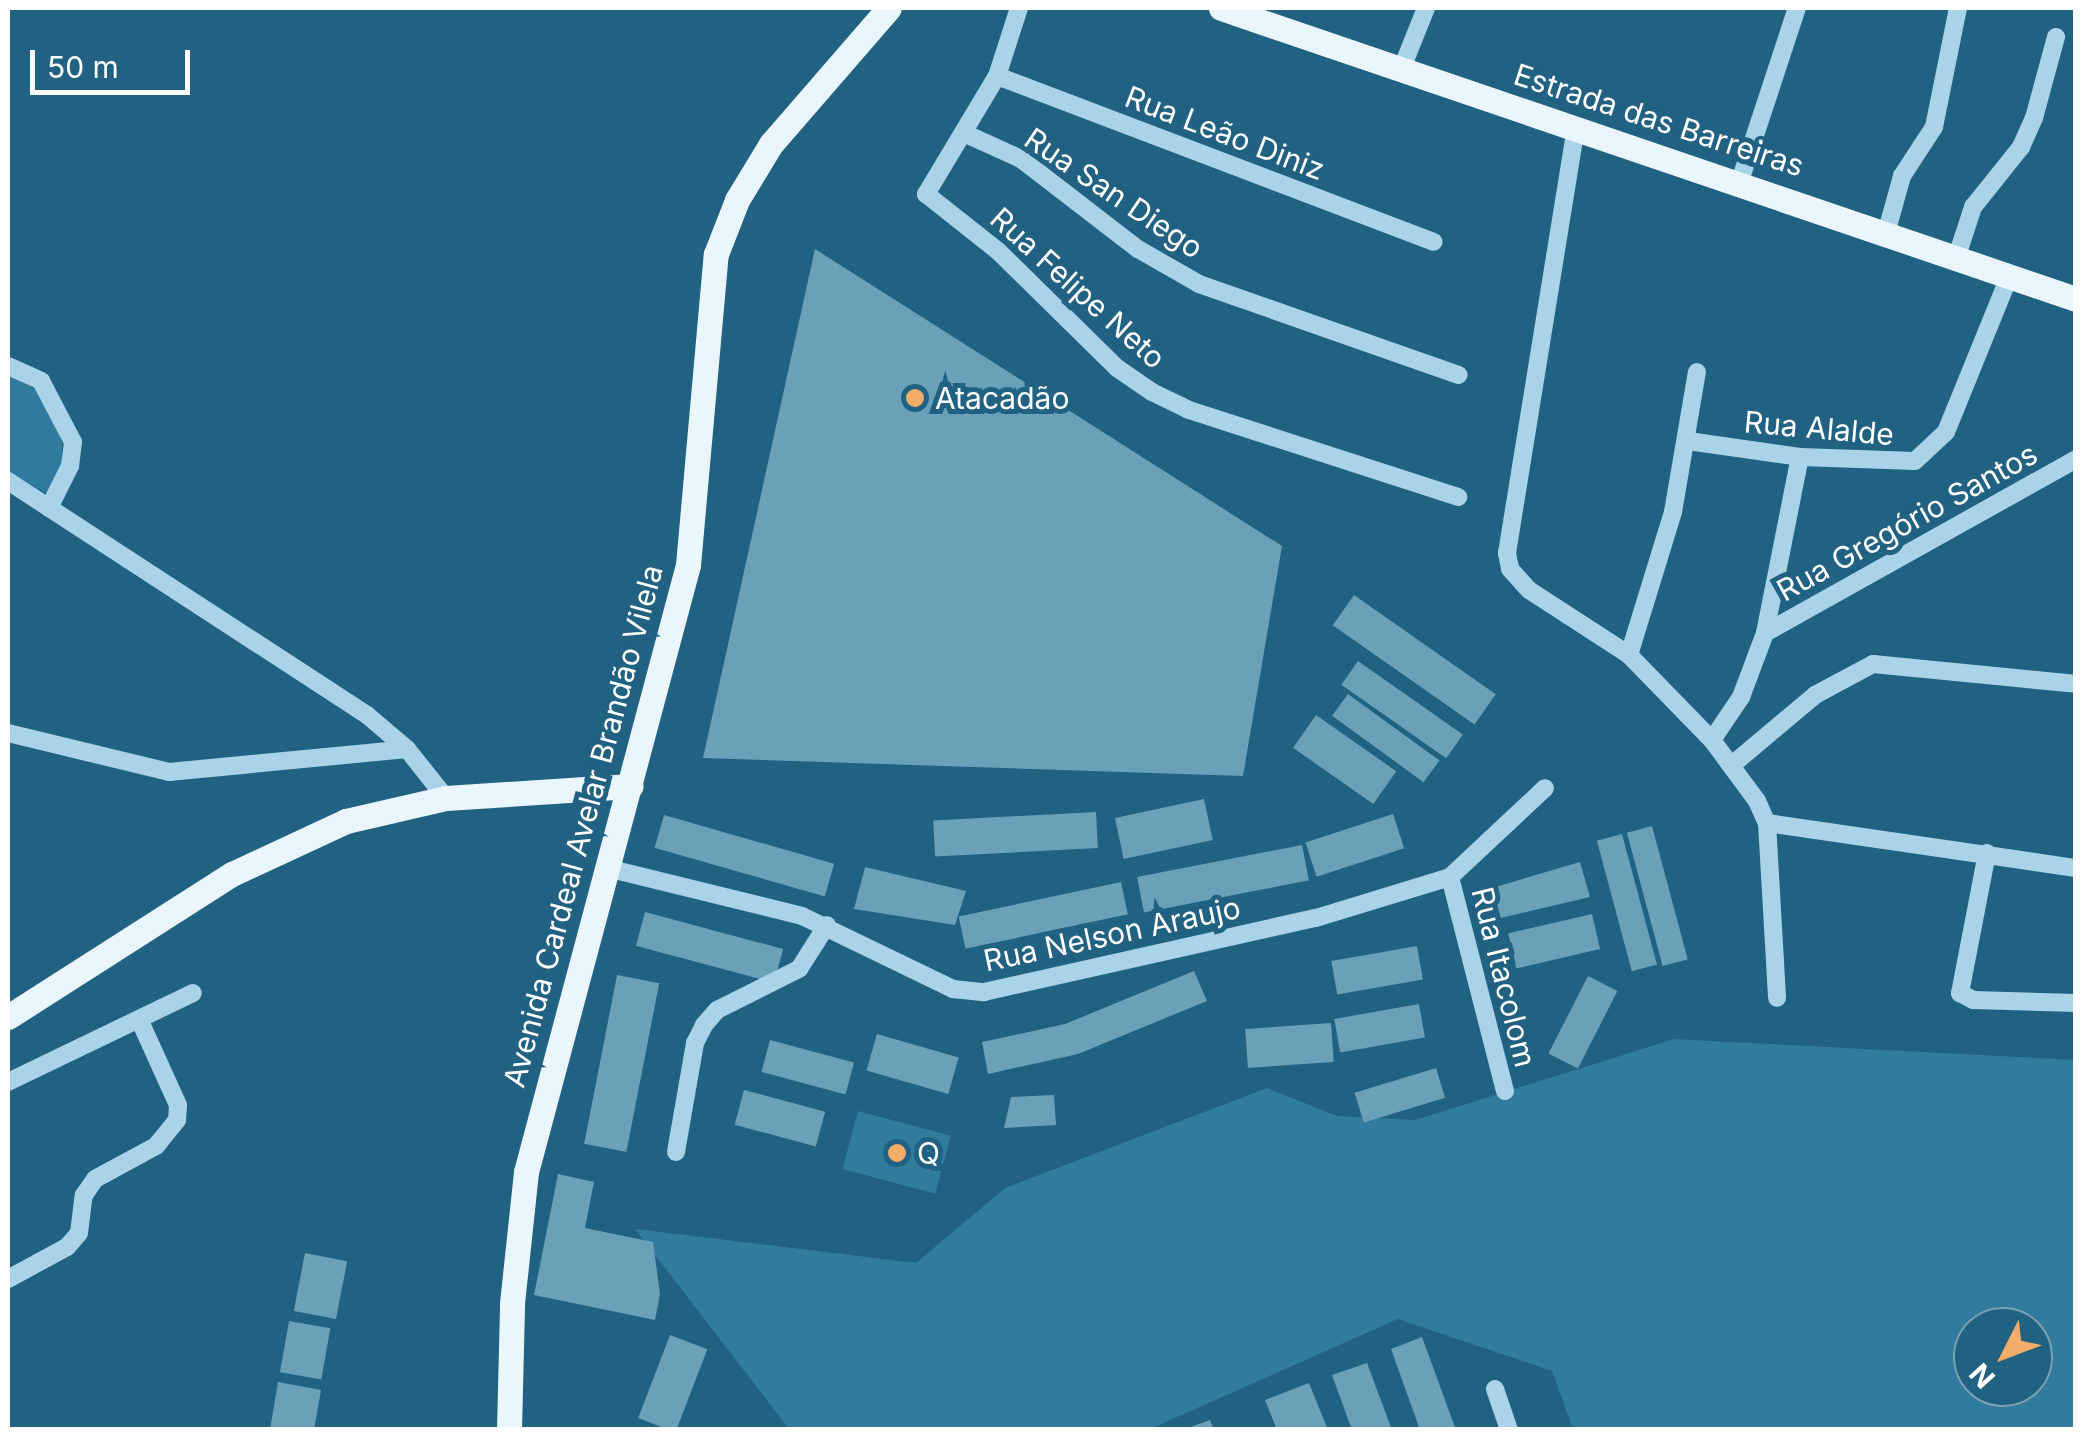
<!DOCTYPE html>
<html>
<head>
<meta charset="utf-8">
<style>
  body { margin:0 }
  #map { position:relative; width:2083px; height:1437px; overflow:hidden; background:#216181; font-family:Inter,sans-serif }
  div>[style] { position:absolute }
  .green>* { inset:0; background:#317b9d; transform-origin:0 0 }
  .building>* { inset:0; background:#6ba0b9; transform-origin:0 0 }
  .minor>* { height:18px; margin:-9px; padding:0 9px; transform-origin:9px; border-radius:9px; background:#a8d3e8 }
  .major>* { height:25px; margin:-12.5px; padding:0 12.5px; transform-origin:12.5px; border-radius:12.5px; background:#eaf6fd }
  .dots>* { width:28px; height:28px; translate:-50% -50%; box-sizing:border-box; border:5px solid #216181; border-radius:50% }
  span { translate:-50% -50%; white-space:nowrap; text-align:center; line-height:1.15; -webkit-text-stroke:10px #216181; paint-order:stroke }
  .street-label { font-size:30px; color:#fff }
  .poi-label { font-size:30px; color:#fff }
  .left { translate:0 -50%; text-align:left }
  .frame { position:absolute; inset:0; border:10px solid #fff; pointer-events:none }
  .north { position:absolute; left:1953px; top:1307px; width:100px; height:100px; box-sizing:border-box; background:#216181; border:2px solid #7aa0b3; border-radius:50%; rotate:228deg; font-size:28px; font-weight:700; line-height:40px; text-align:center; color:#fff }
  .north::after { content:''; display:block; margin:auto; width:35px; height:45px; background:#f4ad69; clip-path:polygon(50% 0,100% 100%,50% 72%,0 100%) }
  .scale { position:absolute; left:30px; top:50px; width:160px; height:45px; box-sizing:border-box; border:5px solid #fff; border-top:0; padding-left:12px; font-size:30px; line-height:35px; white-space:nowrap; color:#fff; -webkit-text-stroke:8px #216181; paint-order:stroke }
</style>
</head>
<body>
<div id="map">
  <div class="green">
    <div style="clip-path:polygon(8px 374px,38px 390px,62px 439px,62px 465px,47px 494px,8px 471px)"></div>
    <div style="clip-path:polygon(evenodd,1674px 1039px,2075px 1060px,2075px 1429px,1573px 1429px,1552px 1371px,1398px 1319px,1150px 1429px,789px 1429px,635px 1229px,916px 1263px,1005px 1188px,1267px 1088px,1337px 1116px,1415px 1120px,1674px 1039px,1973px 1327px,2033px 1327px,2033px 1387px,1973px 1387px,1973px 1327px)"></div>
    <div style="left:858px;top:1111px;width:96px;height:60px;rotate:15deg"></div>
  </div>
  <div class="building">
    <div style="clip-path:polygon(815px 249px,1282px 546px,1243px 776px,703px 758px)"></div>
    <div style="left:1354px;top:595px;width:173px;height:37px;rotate:35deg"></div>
    <div style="left:1358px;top:661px;width:128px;height:29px;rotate:35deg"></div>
    <div style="left:1348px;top:694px;width:113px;height:27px;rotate:36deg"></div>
    <div style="left:1316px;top:715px;width:98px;height:40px;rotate:35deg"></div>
    <div style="left:1204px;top:799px;width:42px;height:91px;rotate:78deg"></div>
    <div style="left:1096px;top:812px;width:36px;height:163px;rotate:87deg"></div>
    <div style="left:1393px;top:814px;width:36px;height:92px;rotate:72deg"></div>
    <div style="left:664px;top:815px;width:177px;height:34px;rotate:16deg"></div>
    <div style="left:1652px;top:826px;width:138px;height:26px;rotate:75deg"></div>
    <div style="left:1622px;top:834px;width:135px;height:26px;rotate:75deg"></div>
    <div style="left:1302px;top:845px;width:36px;height:168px;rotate:79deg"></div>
    <div style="clip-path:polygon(1580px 862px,1590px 897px,1501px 918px,1492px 888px)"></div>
    <div style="clip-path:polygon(865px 867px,966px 891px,955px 925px,854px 909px)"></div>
    <div style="left:1121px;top:882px;width:33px;height:166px;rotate:78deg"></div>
    <div style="left:645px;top:912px;width:143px;height:35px;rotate:15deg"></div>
    <div style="left:1592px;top:914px;width:36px;height:86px;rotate:77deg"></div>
    <div style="left:1417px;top:946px;width:34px;height:87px;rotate:80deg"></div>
    <div style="clip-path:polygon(1194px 971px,1207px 1001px,1078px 1054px,988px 1074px,982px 1042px,1065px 1024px)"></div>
    <div style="left:617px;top:975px;width:43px;height:172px;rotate:11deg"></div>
    <div style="left:1588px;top:976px;width:33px;height:87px;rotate:27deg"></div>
    <div style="left:1419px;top:1004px;width:34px;height:86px;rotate:80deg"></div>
    <div style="left:1331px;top:1023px;width:39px;height:86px;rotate:86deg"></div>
    <div style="left:877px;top:1034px;width:85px;height:38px;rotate:16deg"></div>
    <div style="left:770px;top:1040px;width:87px;height:33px;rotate:15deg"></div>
    <div style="left:1436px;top:1068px;width:31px;height:85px;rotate:73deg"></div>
    <div style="left:744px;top:1090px;width:84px;height:36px;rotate:15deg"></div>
    <div style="clip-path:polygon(1054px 1095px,1056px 1125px,1004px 1128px,1011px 1097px)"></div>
    <div style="clip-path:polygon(558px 1174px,594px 1182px,585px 1228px,653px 1242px,660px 1294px,655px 1320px,534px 1295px)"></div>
    <div style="left:305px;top:1253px;width:43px;height:59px;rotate:11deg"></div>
    <div style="left:289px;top:1321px;width:42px;height:52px;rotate:10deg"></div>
    <div style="left:670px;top:1335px;width:40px;height:89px;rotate:21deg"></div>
    <div style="clip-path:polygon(1422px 1337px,1456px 1430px,1420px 1430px,1391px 1349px)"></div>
    <div style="clip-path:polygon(1367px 1363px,1392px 1430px,1352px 1430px,1332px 1375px)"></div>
    <div style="clip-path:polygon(278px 1382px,321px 1390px,314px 1430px,270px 1430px)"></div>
    <div style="clip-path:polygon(1309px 1383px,1328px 1430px,1277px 1430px,1265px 1400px)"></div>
    <div style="clip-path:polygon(1210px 1420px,1214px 1430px,1185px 1430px,1185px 1429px)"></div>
  </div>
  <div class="minor">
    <div style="left:1019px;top:8px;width:71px;rotate:107.9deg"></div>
    <div style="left:997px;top:76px;width:138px;rotate:121deg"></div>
    <div style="left:926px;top:194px;width:92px;rotate:38.4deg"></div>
    <div style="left:998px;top:251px;width:167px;rotate:44.5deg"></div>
    <div style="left:1117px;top:368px;width:42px;rotate:34.4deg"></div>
    <div style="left:1152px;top:392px;width:41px;rotate:25.9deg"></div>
    <div style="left:1189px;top:410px;width:283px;rotate:17.9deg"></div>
    <div style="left:1402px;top:68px;width:65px;rotate:-68.2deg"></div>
    <div style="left:997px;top:76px;width:467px;rotate:20.8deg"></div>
    <div style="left:1576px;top:127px;width:432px;rotate:99.2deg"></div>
    <div style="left:1507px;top:553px;width:16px;rotate:79deg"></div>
    <div style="left:1510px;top:569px;width:28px;rotate:48deg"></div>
    <div style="left:1529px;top:590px;width:119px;rotate:33deg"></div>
    <div style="left:1629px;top:655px;width:119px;rotate:45.7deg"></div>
    <div style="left:1712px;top:740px;width:76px;rotate:53.6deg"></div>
    <div style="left:1757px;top:801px;width:24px;rotate:66deg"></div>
    <div style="left:1767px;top:823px;width:175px;rotate:86.7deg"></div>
    <div style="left:966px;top:134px;width:60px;rotate:24.4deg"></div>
    <div style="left:1021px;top:159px;width:148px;rotate:37.6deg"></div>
    <div style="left:1138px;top:249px;width:70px;rotate:29.8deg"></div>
    <div style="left:1199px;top:284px;width:275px;rotate:19.3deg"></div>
    <div style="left:1740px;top:181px;width:182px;rotate:-71.8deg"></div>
    <div style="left:1887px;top:230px;width:56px;rotate:-74.5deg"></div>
    <div style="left:1902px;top:176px;width:59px;rotate:-56.9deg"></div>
    <div style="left:1934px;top:127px;width:121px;rotate:-78.6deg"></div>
    <div style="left:1957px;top:256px;width:52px;rotate:-71.9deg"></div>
    <div style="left:1973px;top:207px;width:77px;rotate:-51.3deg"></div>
    <div style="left:2021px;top:147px;width:32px;rotate:-66deg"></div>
    <div style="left:2034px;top:118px;width:84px;rotate:-74.8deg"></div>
    <div style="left:8px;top:366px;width:36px;rotate:24deg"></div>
    <div style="left:41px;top:381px;width:69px;rotate:62.3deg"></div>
    <div style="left:73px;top:442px;width:24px;rotate:97deg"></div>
    <div style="left:70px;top:466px;width:47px;rotate:116.6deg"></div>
    <div style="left:1688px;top:441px;width:113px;rotate:8.1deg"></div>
    <div style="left:1800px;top:457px;width:115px;rotate:2deg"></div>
    <div style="left:1915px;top:461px;width:42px;rotate:-43.1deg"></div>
    <div style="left:1946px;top:432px;width:167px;rotate:-67.9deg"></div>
    <div style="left:8px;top:481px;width:429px;rotate:33.1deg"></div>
    <div style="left:367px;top:715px;width:52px;rotate:40.4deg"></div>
    <div style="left:407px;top:749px;width:63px;rotate:51.5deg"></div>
    <div style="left:1765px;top:633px;width:356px;rotate:-29.2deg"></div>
    <div style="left:1629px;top:655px;width:150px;rotate:-72.9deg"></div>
    <div style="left:1673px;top:512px;width:142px;rotate:-80.3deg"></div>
    <div style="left:8px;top:733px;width:166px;rotate:13.6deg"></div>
    <div style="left:169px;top:772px;width:239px;rotate:-5.5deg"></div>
    <div style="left:1712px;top:740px;width:52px;rotate:-56deg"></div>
    <div style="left:1741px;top:697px;width:68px;rotate:-69.4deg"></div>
    <div style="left:1765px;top:633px;width:179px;rotate:-78.8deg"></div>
    <div style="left:1732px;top:765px;width:109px;rotate:-40.1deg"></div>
    <div style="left:1815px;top:695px;width:66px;rotate:-28.1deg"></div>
    <div style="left:1873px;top:664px;width:204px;rotate:5.6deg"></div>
    <div style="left:1767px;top:823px;width:312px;rotate:8.3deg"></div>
    <div style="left:1987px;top:853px;width:143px;rotate:100.9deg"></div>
    <div style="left:1960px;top:993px;width:15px;rotate:28deg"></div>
    <div style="left:1973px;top:1000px;width:103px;rotate:1.7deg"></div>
    <div style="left:611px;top:869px;width:197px;rotate:13.8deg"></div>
    <div style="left:802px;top:916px;width:168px;rotate:25.8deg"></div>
    <div style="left:953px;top:989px;width:31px;rotate:6deg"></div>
    <div style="left:984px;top:992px;width:340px;rotate:-12.6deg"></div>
    <div style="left:1316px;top:918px;width:140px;rotate:-17deg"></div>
    <div style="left:1450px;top:877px;width:130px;rotate:-43.1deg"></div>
    <div style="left:1450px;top:877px;width:221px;rotate:75.6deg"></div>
    <div style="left:8px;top:1082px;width:205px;rotate:-25.7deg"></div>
    <div style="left:676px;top:1152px;width:111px;rotate:-80.1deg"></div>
    <div style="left:695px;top:1043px;width:20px;rotate:-63deg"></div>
    <div style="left:704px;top:1025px;width:20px;rotate:-49deg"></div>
    <div style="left:717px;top:1010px;width:92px;rotate:-26.6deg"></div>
    <div style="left:799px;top:969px;width:52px;rotate:-57.5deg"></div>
    <div style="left:8px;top:1279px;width:67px;rotate:-28.5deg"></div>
    <div style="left:67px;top:1247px;width:18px;rotate:-49deg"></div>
    <div style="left:79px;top:1233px;width:38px;rotate:-83deg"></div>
    <div style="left:84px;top:1195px;width:19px;rotate:-55deg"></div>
    <div style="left:95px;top:1179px;width:69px;rotate:-28.4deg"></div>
    <div style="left:156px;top:1146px;width:33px;rotate:-51deg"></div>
    <div style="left:177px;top:1120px;width:15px;rotate:-86deg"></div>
    <div style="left:178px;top:1105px;width:94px;rotate:-114.4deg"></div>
    <div style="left:1495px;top:1389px;width:43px;rotate:71.1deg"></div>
  </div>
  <div class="major">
    <div style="left:1221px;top:8px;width:903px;rotate:18.8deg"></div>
    <div style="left:8px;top:1017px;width:266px;rotate:-32.6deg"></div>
    <div style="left:232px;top:874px;width:126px;rotate:-24.9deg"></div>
    <div style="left:346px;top:821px;width:103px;rotate:-13deg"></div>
    <div style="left:446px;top:798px;width:185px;rotate:-3.7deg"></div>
    <div style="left:509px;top:1430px;width:127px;rotate:-88.6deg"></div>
    <div style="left:512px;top:1303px;width:132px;rotate:-83.9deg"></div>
    <div style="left:526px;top:1172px;width:628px;rotate:-75.06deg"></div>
    <div style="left:688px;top:565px;width:312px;rotate:-84.9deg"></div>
    <div style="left:716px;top:254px;width:58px;rotate:-68.7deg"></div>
    <div style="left:737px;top:200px;width:66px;rotate:-58.7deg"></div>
    <div style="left:771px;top:144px;width:180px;rotate:-49.1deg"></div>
  </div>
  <div class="dots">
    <div style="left:915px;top:398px;background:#f4ad69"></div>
    <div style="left:897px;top:1153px;background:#f4ad69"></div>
  </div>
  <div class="street-label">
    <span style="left:1659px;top:120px;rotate:18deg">Estrada das Barreiras</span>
    <span style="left:1225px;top:133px;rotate:21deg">Rua Leão Diniz</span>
    <span style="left:1114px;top:193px;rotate:34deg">Rua San Diego</span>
    <span style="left:1078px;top:288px;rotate:42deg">Rua Felipe Neto</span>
    <span style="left:1819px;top:428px;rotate:5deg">Rua Alalde</span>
    <span style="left:1907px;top:522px;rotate:-29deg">Rua Gregório Santos</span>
    <span style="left:583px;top:826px;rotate:-75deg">Avenida Cardeal Avelar Brandão Vilela</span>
    <span style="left:1112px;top:934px;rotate:-12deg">Rua Nelson Araujo</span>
    <span style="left:1504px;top:977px;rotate:76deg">Rua Itacolom</span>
  </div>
  <div class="poi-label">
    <span class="left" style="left:935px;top:398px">Atacadão</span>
    <span class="left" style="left:917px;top:1153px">Q</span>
  </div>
  <div class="frame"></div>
  <div class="north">N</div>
  <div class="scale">50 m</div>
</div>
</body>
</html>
